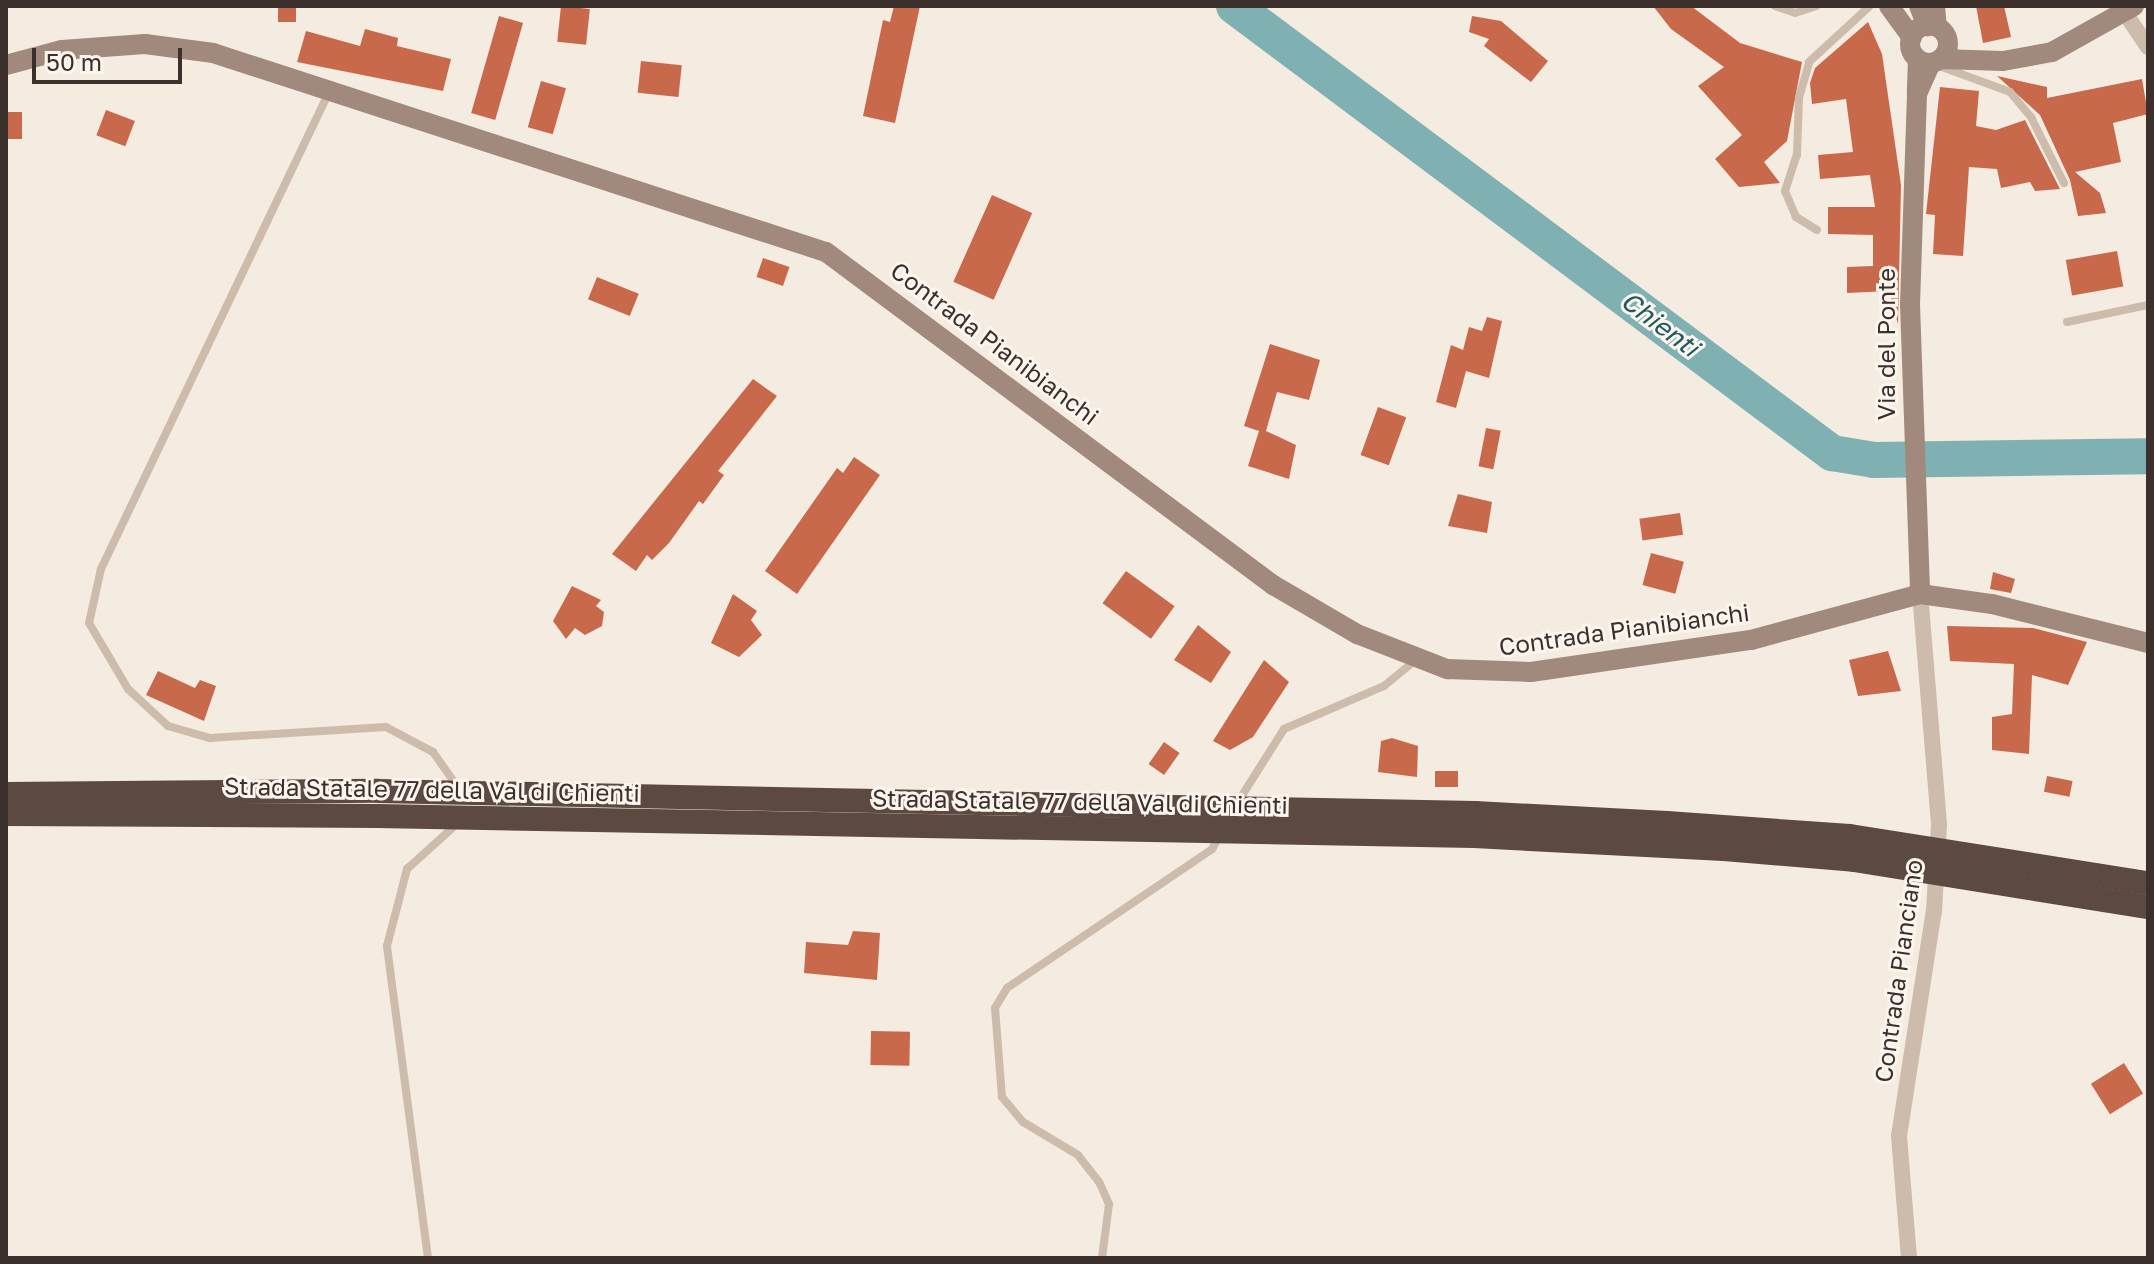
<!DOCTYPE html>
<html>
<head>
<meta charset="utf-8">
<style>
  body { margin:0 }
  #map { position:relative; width:2154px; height:1264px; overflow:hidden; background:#f4ebe1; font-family:"Golos Text",sans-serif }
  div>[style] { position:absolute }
  .river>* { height:36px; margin:-18px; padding:0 18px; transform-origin:18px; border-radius:18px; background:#7fb0b2 }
  .building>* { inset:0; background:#c8694b; transform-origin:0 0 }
  .lane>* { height:8px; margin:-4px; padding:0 4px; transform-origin:4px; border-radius:4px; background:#cdbbac }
  .street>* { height:16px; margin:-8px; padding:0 8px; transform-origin:8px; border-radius:8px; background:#cdbbac }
  .secondary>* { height:20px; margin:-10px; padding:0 10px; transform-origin:10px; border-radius:10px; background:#a18a7d }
  .secondary>.ring { margin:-10px; padding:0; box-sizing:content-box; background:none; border:20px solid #a18a7d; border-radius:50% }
  .highway>* { height:24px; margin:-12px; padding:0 12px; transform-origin:12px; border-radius:12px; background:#5c4a42 }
  .highway-bridge>* { height:24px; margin:-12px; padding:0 12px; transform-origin:12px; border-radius:12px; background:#5c4a42 }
  span { translate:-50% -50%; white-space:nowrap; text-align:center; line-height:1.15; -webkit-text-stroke:6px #fbf5ee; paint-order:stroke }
  .street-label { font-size:24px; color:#3b302b }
  .water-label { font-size:26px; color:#1f5a5e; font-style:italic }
  .frame { position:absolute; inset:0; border:8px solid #3b302b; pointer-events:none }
  .scale { position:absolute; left:32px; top:48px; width:150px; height:36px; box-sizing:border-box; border:4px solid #3b302b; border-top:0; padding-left:10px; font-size:24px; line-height:28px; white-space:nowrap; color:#3b302b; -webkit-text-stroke:6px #fbf5ee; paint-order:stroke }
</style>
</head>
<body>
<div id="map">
  <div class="river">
    <div style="left:1234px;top:6px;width:747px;rotate:36.78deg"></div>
    <div style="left:1832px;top:453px;width:43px;rotate:9.5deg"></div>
    <div style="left:1874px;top:460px;width:274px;rotate:-0.8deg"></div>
  </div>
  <div class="building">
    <div style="left:278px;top:6px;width:18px;height:16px"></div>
    <div style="left:561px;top:6px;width:29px;height:36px;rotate:6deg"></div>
    <div style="clip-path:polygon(894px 6px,920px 6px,895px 123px,863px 116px,883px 20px,890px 22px)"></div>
    <div style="clip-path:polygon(1653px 6px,1691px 6px,1740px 43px,1802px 62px,1787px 141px,1764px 162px,1780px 183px,1739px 187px,1715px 159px,1742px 135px,1698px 86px,1724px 67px,1671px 29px)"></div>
    <div style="clip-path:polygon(1976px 6px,2004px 6px,2011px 37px,1983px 43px)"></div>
    <div style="left:499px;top:16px;width:25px;height:101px;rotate:16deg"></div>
    <div style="clip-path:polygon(1472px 16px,1501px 21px,1548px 61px,1531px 82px,1484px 46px,1489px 39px,1469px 32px)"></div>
    <div style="clip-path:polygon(1868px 22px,1882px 54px,1901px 185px,1898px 324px,1889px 291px,1847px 293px,1847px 267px,1873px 266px,1873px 235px,1828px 234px,1828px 207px,1875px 207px,1870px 175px,1820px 179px,1818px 155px,1853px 152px,1846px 99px,1812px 104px,1810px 83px,1815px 68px)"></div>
    <div style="clip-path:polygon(365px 29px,398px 38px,397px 46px,451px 59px,443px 91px,297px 62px,306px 31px,360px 46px)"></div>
    <div style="left:641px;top:61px;width:41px;height:32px;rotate:6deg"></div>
    <div style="clip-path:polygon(1997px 76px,2047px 87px,2047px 98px,2142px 79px,2148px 114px,2113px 123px,2121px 162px,2075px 172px,2100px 193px,2106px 213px,2078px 216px,2070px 180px,2040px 115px)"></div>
    <div style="left:541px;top:81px;width:26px;height:48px;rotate:16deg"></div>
    <div style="clip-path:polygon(1940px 87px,1979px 91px,1976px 126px,1996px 130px,2025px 120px,2060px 189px,2035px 191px,2030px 182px,2001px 188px,1997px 169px,1969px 167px,1963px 256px,1933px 254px,1935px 215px,1926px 214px)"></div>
    <div style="left:106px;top:110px;width:31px;height:27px;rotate:21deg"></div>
    <div style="left:6px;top:112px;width:16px;height:27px"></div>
    <div style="left:992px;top:195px;width:44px;height:95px;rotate:24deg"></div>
    <div style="left:2117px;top:251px;width:36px;height:52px;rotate:80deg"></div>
    <div style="left:763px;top:258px;width:28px;height:20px;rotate:19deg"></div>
    <div style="left:597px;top:277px;width:45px;height:24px;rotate:22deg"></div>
    <div style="clip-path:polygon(1487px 317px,1502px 321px,1489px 378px,1466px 371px,1456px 408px,1436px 402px,1451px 345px,1463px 350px,1469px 327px,1482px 331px)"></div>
    <div style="clip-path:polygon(1270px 344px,1320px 360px,1309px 400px,1277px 392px,1266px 431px,1296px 445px,1289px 479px,1248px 466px,1259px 431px,1244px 426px)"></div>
    <div style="clip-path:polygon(753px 379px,777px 396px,718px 471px,724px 475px,703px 504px,699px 501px,669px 543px,652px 560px,647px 555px,636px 571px,612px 554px)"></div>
    <div style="left:1378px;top:407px;width:30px;height:51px;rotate:20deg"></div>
    <div style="left:1486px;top:428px;width:15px;height:39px;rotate:11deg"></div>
    <div style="clip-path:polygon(854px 457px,880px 475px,797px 594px,765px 571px,837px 468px,843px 473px)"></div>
    <div style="clip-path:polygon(1458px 494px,1492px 502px,1487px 533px,1448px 526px)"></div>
    <div style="left:1680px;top:513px;width:22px;height:41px;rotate:82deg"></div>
    <div style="left:1651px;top:553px;width:34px;height:33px;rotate:15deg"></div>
    <div style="left:1126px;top:571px;width:60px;height:40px;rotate:36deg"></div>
    <div style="clip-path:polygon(1993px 572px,2015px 579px,2011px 593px,1990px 589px)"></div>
    <div style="clip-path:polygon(572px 586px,601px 600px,596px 606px,604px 612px,602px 626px,585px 635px,575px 628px,566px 639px,553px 621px)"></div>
    <div style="clip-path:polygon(733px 594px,757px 611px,751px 620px,762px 635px,739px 657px,711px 643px)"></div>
    <div style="clip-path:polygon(1198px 625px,1231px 652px,1211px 683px,1174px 660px)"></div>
    <div style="clip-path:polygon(1947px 626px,2033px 628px,2087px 642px,2068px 685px,2032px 675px,2029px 754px,1992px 750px,1992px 717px,2012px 714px,2014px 664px,1950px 661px)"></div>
    <div style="clip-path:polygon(1888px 651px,1901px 691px,1858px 696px,1849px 660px)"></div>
    <div style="clip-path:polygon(1264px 660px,1289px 682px,1253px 737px,1230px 750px,1213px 741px)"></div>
    <div style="clip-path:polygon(158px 671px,195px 688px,200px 680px,216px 686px,204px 721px,146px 695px)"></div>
    <div style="clip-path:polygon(1392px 738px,1418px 746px,1417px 777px,1378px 772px,1381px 741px)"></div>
    <div style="left:1164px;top:742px;width:19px;height:27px;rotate:35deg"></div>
    <div style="left:1435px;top:771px;width:23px;height:16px"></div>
    <div style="left:2047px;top:776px;width:26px;height:16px;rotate:11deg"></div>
    <div style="clip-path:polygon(853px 931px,880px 933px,877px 980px,804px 973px,806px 942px,848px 945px)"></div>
    <div style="left:871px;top:1031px;width:39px;height:34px;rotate:1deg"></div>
    <div style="left:2124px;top:1063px;width:36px;height:39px;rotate:58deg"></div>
  </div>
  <div class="lane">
    <div style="left:1775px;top:6px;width:21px;rotate:19deg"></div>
    <div style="left:1795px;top:13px;width:22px;rotate:-18deg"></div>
    <div style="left:1942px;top:67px;width:72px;rotate:20.2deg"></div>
    <div style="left:2010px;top:92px;width:33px;rotate:50deg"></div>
    <div style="left:2031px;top:117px;width:74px;rotate:63.4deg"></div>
    <div style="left:329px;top:92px;width:529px;rotate:115.55deg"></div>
    <div style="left:101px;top:569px;width:55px;rotate:102.5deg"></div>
    <div style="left:89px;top:623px;width:77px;rotate:59.4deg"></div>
    <div style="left:128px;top:689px;width:54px;rotate:42.8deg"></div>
    <div style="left:168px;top:726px;width:44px;rotate:15.9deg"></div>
    <div style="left:210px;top:738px;width:176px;rotate:-3.6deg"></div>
    <div style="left:386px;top:727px;width:53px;rotate:28deg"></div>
    <div style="left:433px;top:752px;width:45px;rotate:54.9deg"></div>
    <div style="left:1817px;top:230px;width:25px;rotate:-148deg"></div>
    <div style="left:1796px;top:217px;width:28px;rotate:-113deg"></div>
    <div style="left:1785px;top:191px;width:38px;rotate:-72deg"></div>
    <div style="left:1797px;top:155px;width:57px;rotate:-88deg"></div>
    <div style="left:1799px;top:98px;width:37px;rotate:-74deg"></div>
    <div style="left:1809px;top:62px;width:83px;rotate:-42.6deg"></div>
    <div style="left:2067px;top:322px;width:83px;rotate:-11.9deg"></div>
    <div style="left:1236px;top:805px;width:90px;rotate:-57.7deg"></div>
    <div style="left:1284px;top:729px;width:109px;rotate:-23.3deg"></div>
    <div style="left:1384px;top:686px;width:43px;rotate:-39.3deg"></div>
    <div style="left:428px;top:1258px;width:315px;rotate:-97.5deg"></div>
    <div style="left:387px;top:946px;width:80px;rotate:-75.4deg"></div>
    <div style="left:407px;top:869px;width:70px;rotate:-42.1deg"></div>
    <div style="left:1102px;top:1258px;width:54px;rotate:-82.6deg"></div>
    <div style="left:1109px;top:1204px;width:24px;rotate:-114deg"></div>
    <div style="left:1099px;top:1182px;width:34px;rotate:-128deg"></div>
    <div style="left:1078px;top:1155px;width:64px;rotate:-149deg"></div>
    <div style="left:1023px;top:1122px;width:33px;rotate:-130deg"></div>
    <div style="left:1002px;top:1097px;width:89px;rotate:-94.5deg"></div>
    <div style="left:995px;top:1008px;width:23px;rotate:-59deg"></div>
    <div style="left:1007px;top:988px;width:248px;rotate:-34.1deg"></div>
    <div style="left:1212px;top:849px;width:16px;rotate:-60deg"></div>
  </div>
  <div class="street">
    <div style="left:2125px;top:13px;width:41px;rotate:55.9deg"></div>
    <div style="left:1909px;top:1258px;width:122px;rotate:-94.7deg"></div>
    <div style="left:1899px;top:1136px;width:228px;rotate:-81.2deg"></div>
    <div style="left:1934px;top:911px;width:87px;rotate:-86.7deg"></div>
    <div style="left:1939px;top:824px;width:231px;rotate:-94.7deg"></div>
  </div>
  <div class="secondary">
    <div style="left:1889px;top:6px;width:39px;rotate:54deg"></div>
    <div style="left:1919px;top:6px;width:22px;rotate:68deg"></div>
    <div style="left:1935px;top:6px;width:21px;rotate:85deg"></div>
    <div class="ring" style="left:1910px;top:25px;width:18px;height:18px"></div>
    <div style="left:1918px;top:59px;width:35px;rotate:92deg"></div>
    <div style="left:1917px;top:94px;width:34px;rotate:-66deg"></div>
    <div style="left:1940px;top:59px;width:63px;rotate:1.8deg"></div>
    <div style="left:2003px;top:61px;width:50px;rotate:-10.4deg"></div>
    <div style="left:2052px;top:52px;width:94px;rotate:-29.3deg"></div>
    <div style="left:6px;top:65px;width:58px;rotate:-15deg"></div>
    <div style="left:62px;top:50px;width:83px;rotate:-4.1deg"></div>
    <div style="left:145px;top:44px;width:69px;rotate:7.5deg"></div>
    <div style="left:213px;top:53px;width:644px;rotate:17.99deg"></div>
    <div style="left:826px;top:252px;width:557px;rotate:36.68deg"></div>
    <div style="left:1273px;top:585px;width:97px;rotate:30.3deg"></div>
    <div style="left:1357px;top:634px;width:97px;rotate:21.3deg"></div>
    <div style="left:1447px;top:669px;width:84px;rotate:2deg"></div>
    <div style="left:1531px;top:672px;width:222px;rotate:-8.3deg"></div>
    <div style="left:1751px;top:640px;width:175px;rotate:-15.2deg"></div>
    <div style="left:1920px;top:594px;width:73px;rotate:7.9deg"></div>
    <div style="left:1992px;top:604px;width:161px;rotate:14deg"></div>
    <div style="left:1917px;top:94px;width:210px;rotate:91.9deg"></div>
    <div style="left:1910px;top:304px;width:290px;rotate:88deg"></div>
  </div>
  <div class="highway">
    <div style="left:6px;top:794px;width:372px;rotate:-0.5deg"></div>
    <div style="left:6px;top:814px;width:371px;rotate:0.3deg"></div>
  </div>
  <div class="highway-bridge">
    <div style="left:378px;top:791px;width:1097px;rotate:1.15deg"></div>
    <div style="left:1475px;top:813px;width:192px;rotate:3deg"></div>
    <div style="left:1667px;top:823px;width:183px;rotate:4.1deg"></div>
    <div style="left:1850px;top:836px;width:302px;rotate:9deg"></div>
    <div style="left:377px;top:816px;width:1097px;rotate:1.04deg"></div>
    <div style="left:1474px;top:836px;width:250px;rotate:3deg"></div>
    <div style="left:1724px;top:849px;width:130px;rotate:4.8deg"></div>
    <div style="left:1854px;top:860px;width:298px;rotate:9.1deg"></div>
  </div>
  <div class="street-label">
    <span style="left:995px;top:343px;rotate:37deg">Contrada Pianibianchi</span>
    <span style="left:1886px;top:344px;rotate:-90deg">Via del Ponte</span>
    <span style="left:1624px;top:629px;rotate:-8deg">Contrada Pianibianchi</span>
    <span style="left:432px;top:789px;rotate:1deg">Strada Statale 77 della Val di Chienti</span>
    <span style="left:1080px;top:801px;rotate:1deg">Strada Statale 77 della Val di Chienti</span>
    <span style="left:1898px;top:971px;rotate:-82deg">Contrada Pianciano</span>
  </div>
  <div class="water-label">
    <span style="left:1660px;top:324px;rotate:37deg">Chienti</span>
  </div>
  <div class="frame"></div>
  <div class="scale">50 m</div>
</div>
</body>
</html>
